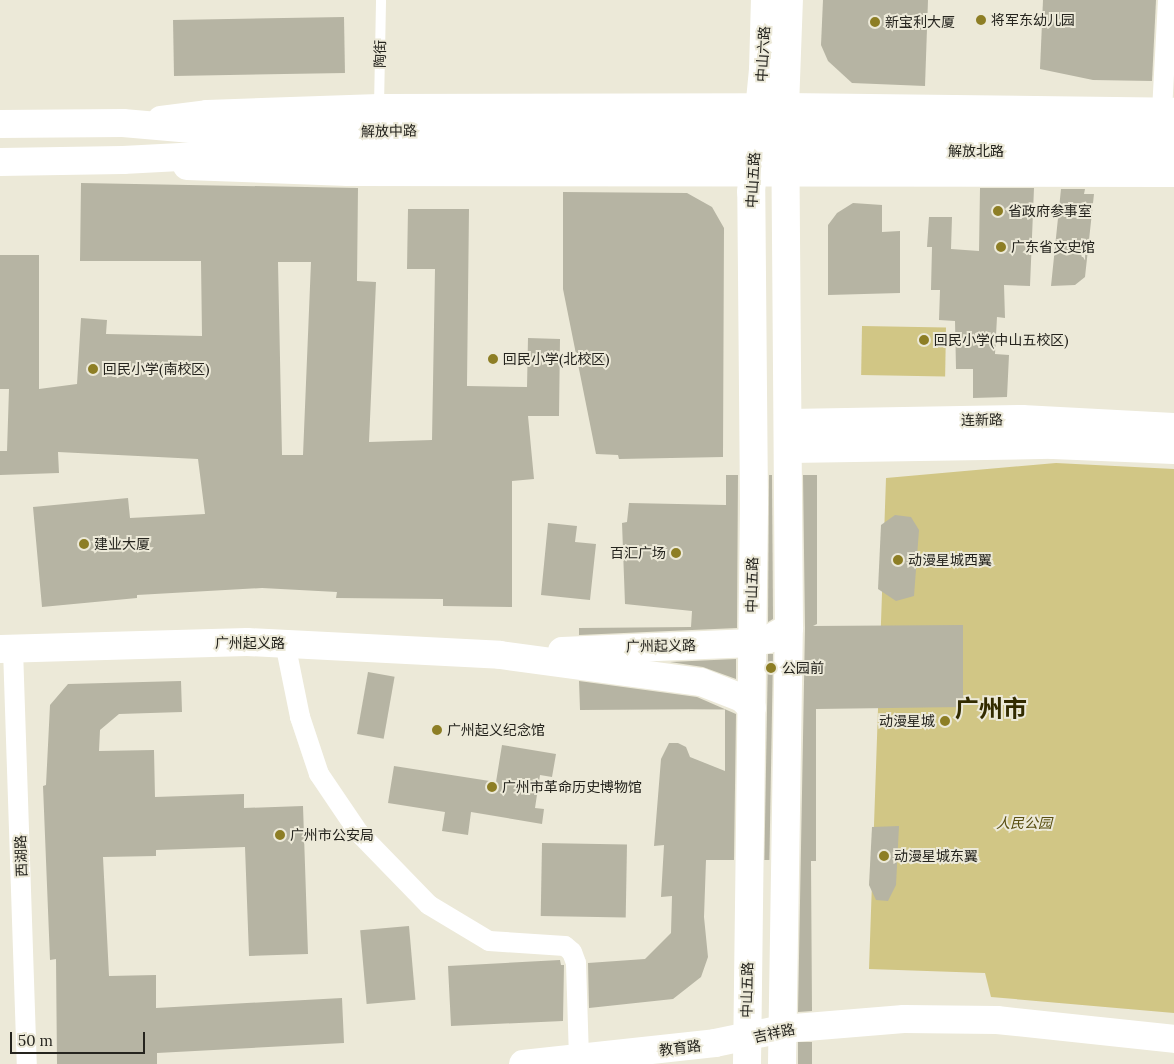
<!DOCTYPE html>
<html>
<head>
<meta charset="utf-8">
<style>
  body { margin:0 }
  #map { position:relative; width:1174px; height:1064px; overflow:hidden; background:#ece9d8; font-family:Lora,"Noto Sans SC",serif }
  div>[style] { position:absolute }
  .green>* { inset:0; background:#d1c685; transform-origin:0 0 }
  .building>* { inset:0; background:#b6b4a3; transform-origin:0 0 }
  .lane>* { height:10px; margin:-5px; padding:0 5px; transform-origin:5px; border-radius:5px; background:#fff }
  .street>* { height:20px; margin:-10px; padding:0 10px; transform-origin:10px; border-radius:10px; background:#fff }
  .secondary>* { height:28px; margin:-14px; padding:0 14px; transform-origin:14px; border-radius:14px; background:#fff }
  .primary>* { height:28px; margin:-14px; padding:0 14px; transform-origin:14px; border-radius:14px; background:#fff }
  .dots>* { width:14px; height:14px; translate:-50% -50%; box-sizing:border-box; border:2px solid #ece9d8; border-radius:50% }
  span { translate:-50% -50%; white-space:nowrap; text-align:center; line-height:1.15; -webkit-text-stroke:4px #ece9d8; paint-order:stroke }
  .poi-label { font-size:14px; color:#25241e }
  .left { translate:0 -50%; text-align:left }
  .right { translate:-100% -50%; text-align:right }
  .street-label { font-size:14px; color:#25241e }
  .park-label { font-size:14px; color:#584e11; font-style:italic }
  .town-label { font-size:24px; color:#322b00; font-weight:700 }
  .scale { position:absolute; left:10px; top:1032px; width:135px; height:22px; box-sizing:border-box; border:2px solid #25241e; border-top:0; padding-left:6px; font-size:15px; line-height:18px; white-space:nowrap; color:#25241e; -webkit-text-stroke:4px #ece9d8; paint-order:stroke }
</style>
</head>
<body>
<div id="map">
  <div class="green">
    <div style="left:862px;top:326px;width:84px;height:49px;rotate:1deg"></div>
    <div style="clip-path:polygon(1056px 463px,1174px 469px,1174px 1013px,991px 997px,985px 973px,869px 969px,886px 478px)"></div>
  </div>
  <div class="building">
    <div style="clip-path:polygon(823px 0,928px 0,925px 86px,852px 83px,828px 61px,821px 45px)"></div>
    <div style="clip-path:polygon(1043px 0,1156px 0,1152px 81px,1093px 80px,1040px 69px)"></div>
    <div style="left:344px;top:17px;width:56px;height:171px;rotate:89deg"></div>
    <div style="clip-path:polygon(evenodd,81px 183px,358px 188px,357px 281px,376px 282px,369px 442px,432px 440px,435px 269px,407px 269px,408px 209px,469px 209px,467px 386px,527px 387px,528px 338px,560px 339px,559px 416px,528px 416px,534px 479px,512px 481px,512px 607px,443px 606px,443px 599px,336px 598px,337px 592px,262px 588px,137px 595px,137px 598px,42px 607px,33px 507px,128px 498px,130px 518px,205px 514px,198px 459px,58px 452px,59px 473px,0 475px,0 451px,7px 451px,9px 389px,0 389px,0 255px,39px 255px,39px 389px,77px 384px,81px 318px,107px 320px,106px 334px,202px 336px,201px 261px,80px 261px,81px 183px,278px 262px,311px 262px,303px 455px,282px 455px,278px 262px)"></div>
    <div style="clip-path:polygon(980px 188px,1034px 188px,1030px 286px,1004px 285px,1005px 318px,997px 317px,995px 354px,1009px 355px,1007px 397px,973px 398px,973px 369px,956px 369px,955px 321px,939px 320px,940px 290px,931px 290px,932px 247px,927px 247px,929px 217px,952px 217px,951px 249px,979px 251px)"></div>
    <div style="clip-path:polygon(1061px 189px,1085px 189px,1084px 194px,1094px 194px,1085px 277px,1075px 285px,1051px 286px)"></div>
    <div style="clip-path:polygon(563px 192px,687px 193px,712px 207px,724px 228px,723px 457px,619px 459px,618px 455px,596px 454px,563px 289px)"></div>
    <div style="clip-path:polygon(853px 203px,882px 205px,882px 232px,900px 231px,900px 293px,828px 295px,828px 225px,837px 213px)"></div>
    <div style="clip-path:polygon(726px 475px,738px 475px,737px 628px,579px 635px,579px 628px,691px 627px,692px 611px,625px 604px,622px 523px,627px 522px,629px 503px,726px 505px)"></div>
    <div style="clip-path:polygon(769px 475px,772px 475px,773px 619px,768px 622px)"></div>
    <div style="clip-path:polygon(803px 475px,817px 475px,817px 624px,813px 626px,963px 625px,963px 707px,816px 709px,816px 861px,811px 861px,812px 1011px,798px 1012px,805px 628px)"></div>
    <div style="clip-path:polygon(895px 515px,911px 517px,919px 530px,914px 596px,896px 601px,878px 589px,881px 525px)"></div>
    <div style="clip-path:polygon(548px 523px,577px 526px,575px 542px,596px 544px,590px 600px,541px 595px)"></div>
    <div style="left:773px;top:654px;width:206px;height:5px;rotate:91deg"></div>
    <div style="clip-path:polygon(736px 659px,736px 679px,703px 667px,670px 662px)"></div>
    <div style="left:368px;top:672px;width:27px;height:63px;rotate:10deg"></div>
    <div style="clip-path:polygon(181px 681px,182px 712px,119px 714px,100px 730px,99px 751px,154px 750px,155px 797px,244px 794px,244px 808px,303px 806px,308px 954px,249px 956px,245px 847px,156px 850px,156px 856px,103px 857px,109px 976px,156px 975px,156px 1008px,342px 998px,344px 1043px,157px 1053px,157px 1064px,57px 1064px,56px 959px,50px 960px,43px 786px,46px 785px,50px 705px,68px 684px)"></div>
    <div style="clip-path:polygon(579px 681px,697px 697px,736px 714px,734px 860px,706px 860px,704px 917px,708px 957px,701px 977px,673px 999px,589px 1008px,588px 963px,645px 959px,671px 933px,672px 896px,661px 897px,664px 845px,654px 846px,661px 759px,669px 743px,678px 743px,686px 747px,690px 757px,725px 771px,725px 709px,580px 710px)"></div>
    <div style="clip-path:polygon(502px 745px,556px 754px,552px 777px,540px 775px,535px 808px,544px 809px,542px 824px,471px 812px,468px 835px,442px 831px,445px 812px,388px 803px,394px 766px,496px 782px)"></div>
    <div style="clip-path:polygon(899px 826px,896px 885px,888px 901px,876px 900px,869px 885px,872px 827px)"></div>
    <div style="left:542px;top:843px;width:85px;height:73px;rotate:1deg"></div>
    <div style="left:409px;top:926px;width:74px;height:49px;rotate:85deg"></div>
    <div style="clip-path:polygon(560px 960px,561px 965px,564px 965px,563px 1021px,451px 1026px,448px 966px)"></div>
    <div style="left:812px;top:1042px;width:22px;height:14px;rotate:90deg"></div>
  </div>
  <div class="lane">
    <div style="left:379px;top:106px;width:106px;rotate:-88.9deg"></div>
  </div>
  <div class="street">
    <div style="left:1162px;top:111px;width:111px;rotate:-86.9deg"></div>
    <div style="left:285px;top:643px;width:76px;rotate:78.5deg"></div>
    <div style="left:300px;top:717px;width:60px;rotate:71.6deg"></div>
    <div style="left:319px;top:774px;width:71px;rotate:55.9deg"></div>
    <div style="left:359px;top:833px;width:100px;rotate:45.8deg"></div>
    <div style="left:429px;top:905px;width:70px;rotate:31deg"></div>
    <div style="left:489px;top:941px;width:76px;rotate:3.8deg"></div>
    <div style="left:565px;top:946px;width:9px;rotate:41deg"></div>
    <div style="left:572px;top:952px;width:12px;rotate:70deg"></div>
    <div style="left:576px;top:963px;width:96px;rotate:88.2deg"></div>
    <div style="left:13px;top:649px;width:415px;rotate:88.1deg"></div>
  </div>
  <div class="secondary">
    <div style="left:161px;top:120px;width:46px;rotate:-7.4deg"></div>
    <div style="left:207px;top:114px;width:172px;rotate:-2deg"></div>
    <div style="left:379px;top:108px;width:406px;rotate:-0.1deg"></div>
    <div style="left:785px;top:107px;width:389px;rotate:0.7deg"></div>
    <div style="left:187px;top:166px;width:161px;rotate:2.1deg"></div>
    <div style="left:348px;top:172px;width:826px;rotate:0.07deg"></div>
    <div style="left:789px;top:423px;width:233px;rotate:-1deg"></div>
    <div style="left:1022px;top:419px;width:152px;rotate:3deg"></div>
    <div style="left:789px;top:449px;width:264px;rotate:-0.9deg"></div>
    <div style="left:1053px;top:445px;width:121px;rotate:2.4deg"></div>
    <div style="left:0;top:649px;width:247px;rotate:-1.6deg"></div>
    <div style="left:247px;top:642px;width:253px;rotate:2.9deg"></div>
    <div style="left:500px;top:655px;width:203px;rotate:7.7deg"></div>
    <div style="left:701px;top:682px;width:44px;rotate:21.3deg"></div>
    <div style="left:742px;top:698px;width:14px;rotate:45deg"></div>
    <div style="left:562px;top:651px;width:190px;rotate:-2.4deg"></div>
    <div style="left:752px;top:643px;width:17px;rotate:-13deg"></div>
    <div style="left:769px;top:639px;width:23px;rotate:-29deg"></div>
    <div style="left:523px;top:1064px;width:193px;rotate:-6.2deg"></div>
    <div style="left:715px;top:1043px;width:68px;rotate:-11.8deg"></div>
    <div style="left:782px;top:1029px;width:122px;rotate:-4.7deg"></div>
    <div style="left:904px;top:1019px;width:93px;rotate:0.6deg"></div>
    <div style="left:997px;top:1020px;width:178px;rotate:6.1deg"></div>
  </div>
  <div class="primary">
    <div style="left:0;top:124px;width:123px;rotate:-0.5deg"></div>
    <div style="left:123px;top:123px;width:69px;rotate:5deg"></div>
    <div style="left:192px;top:129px;width:102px;rotate:1.1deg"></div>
    <div style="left:294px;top:131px;width:880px"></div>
    <div style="left:0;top:162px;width:123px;rotate:-0.9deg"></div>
    <div style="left:123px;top:160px;width:171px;rotate:-3deg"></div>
    <div style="left:294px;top:151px;width:880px;rotate:0.13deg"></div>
    <div style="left:747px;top:1064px;width:559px;rotate:-89.28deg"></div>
    <div style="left:754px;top:505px;width:313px;rotate:-90.5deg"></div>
    <div style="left:751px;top:192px;width:123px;rotate:-84.4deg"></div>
    <div style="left:763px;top:70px;width:70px;rotate:-88.4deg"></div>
    <div style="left:782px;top:1064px;width:436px;rotate:-89.1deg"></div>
    <div style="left:789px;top:628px;width:521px;rotate:-90.44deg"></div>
    <div style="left:785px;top:107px;width:107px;rotate:-87.9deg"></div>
  </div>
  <div class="dots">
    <div style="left:981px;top:20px;background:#8d7e25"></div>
    <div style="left:875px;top:22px;background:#8d7e25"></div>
    <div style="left:998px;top:211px;background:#8d7e25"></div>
    <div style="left:1001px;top:247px;background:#8d7e25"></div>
    <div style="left:924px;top:340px;background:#8d7e25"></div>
    <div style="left:493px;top:359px;background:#8d7e25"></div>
    <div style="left:93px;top:369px;background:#8d7e25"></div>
    <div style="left:84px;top:544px;background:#8d7e25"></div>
    <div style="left:676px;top:553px;background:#8d7e25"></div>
    <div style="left:898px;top:560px;background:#8d7e25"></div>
    <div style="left:771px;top:668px;background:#8d7e25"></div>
    <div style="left:945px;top:721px;background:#8d7e25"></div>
    <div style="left:437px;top:730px;background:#8d7e25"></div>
    <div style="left:492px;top:787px;background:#8d7e25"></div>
    <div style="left:280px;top:835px;background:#8d7e25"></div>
    <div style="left:884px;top:856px;background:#8d7e25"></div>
  </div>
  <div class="poi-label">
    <span class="left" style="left:991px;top:20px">将军东幼儿园</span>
    <span class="left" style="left:885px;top:22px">新宝利大厦</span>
    <span class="left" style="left:1008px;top:211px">省政府参事室</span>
    <span class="left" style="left:1011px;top:247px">广东省文史馆</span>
    <span class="left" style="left:934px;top:340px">回民小学(中山五校区)</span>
    <span class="left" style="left:503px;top:359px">回民小学(北校区)</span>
    <span class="left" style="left:103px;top:369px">回民小学(南校区)</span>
    <span class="left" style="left:94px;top:544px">建业大厦</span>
    <span class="right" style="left:666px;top:553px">百汇广场</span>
    <span class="left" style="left:908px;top:560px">动漫星城西翼</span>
    <span class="left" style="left:782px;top:668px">公园前</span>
    <span class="right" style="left:935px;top:721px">动漫星城</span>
    <span class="left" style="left:447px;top:730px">广州起义纪念馆</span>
    <span class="left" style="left:502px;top:787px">广州市革命历史博物馆</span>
    <span class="left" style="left:290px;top:835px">广州市公安局</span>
    <span class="left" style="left:894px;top:856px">动漫星城东翼</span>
  </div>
  <div class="street-label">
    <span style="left:380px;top:54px;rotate:-89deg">陶街</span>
    <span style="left:763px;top:54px;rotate:-87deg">中山六路</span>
    <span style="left:389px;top:131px;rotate:-1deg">解放中路</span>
    <span style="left:976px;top:151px">解放北路</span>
    <span style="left:753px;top:180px;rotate:-87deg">中山五路</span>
    <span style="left:982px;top:420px;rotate:-1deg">连新路</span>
    <span style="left:752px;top:585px;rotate:-89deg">中山五路</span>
    <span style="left:250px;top:643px">广州起义路</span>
    <span style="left:661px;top:646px;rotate:-1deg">广州起义路</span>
    <span style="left:21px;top:856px;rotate:-92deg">西湖路</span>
    <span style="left:747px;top:990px;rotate:-89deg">中山五路</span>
    <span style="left:774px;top:1033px;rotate:-12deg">吉祥路</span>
    <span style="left:680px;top:1048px;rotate:-7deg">教育路</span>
  </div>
  <div class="park-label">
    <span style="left:1024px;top:823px">人民公园</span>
  </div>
  <div class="town-label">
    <span style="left:991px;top:709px">广州市</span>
  </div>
  <div class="scale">50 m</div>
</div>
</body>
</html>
